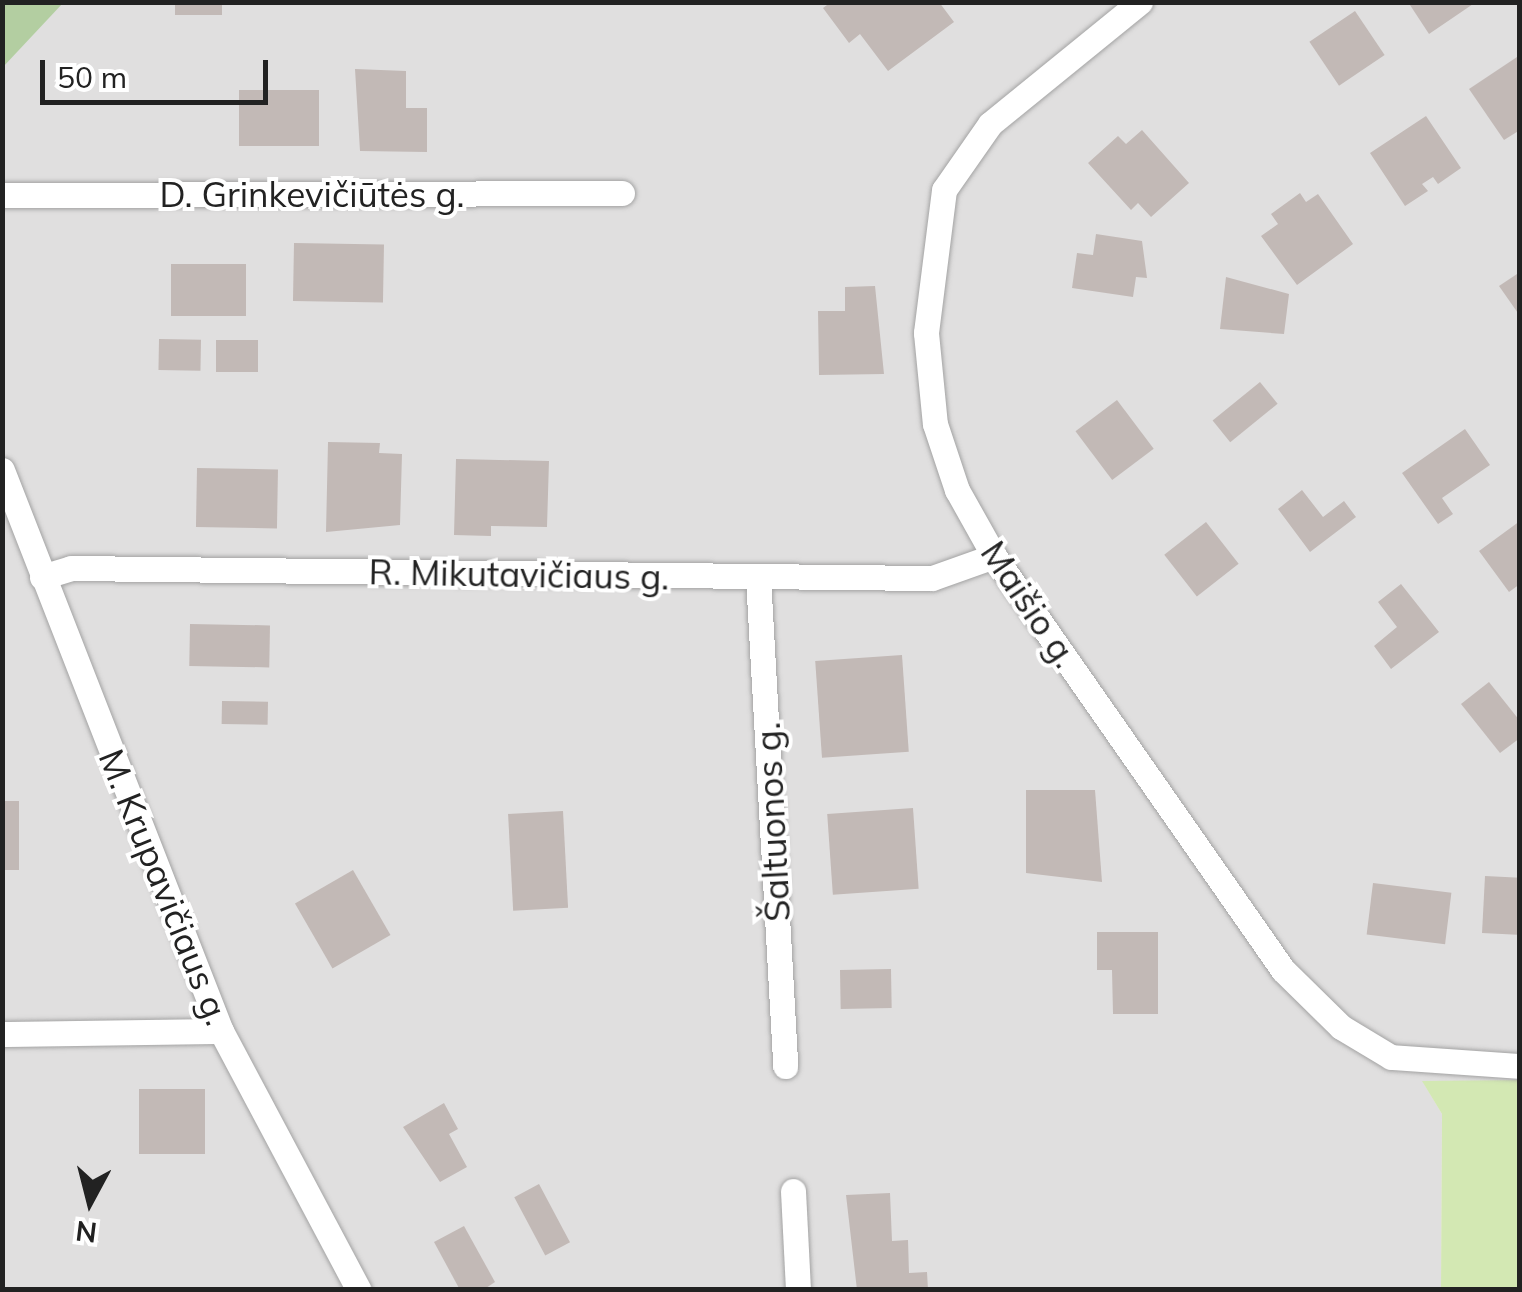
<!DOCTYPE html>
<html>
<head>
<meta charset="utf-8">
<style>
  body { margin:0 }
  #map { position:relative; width:1522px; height:1292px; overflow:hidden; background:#f1eee9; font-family:Mulish,sans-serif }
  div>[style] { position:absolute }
  .residential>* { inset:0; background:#e0dfdf }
  .grass>* { inset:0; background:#d3e8b3 }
  .forest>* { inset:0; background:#b3cea1 }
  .building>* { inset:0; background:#c2b9b6; transform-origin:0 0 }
  .roads { filter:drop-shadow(0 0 2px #a3a3a3) drop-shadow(0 0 2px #a3a3a3) }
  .street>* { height:25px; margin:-12.5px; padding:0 12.5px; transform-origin:12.5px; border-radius:12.5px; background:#fff }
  span { translate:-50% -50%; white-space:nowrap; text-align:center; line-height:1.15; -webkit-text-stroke:8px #fff; paint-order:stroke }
  .street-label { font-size:35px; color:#222 }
  .frame { position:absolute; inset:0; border:5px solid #222; pointer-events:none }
  .north { position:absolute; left:40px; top:1152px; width:100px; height:100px; -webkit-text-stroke:8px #fff; paint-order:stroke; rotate:187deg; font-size:28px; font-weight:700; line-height:40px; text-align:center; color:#222 }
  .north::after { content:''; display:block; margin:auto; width:35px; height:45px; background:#222; clip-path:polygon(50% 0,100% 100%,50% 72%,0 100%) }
  .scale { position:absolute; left:40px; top:60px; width:228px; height:45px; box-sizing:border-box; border:5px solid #222; border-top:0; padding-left:12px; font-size:30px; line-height:35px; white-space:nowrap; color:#222; -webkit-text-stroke:8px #fff; paint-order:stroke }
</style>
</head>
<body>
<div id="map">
  <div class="residential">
    <div style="clip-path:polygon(63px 2px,1519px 3px,1519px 1080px,1423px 1082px,1442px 1114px,1441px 1289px,3px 1289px,2px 67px)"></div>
  </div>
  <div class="grass">
    <div style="clip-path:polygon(1519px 1080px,1519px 1289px,1441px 1289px,1442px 1114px,1422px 1081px)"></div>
  </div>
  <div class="forest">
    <div style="clip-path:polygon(3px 2px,63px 3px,3px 67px,2px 3px)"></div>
  </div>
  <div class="building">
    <div style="left:175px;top:2px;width:47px;height:13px"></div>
    <div style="clip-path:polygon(831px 2px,939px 2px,954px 22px,888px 71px,860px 34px,849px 43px,823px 8px)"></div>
    <div style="clip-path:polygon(1408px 2px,1476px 2px,1429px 34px)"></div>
    <div style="left:1355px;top:11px;width:53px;height:55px;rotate:56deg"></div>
    <div style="clip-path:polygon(1520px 55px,1520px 130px,1504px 140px,1469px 89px)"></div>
    <div style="clip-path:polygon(355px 69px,406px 71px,406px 108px,427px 108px,427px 152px,360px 151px)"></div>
    <div style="left:239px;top:90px;width:80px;height:56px"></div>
    <div style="clip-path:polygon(1426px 116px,1461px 168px,1438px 184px,1433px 177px,1422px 184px,1428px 191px,1405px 206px,1370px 153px)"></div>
    <div style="clip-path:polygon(1142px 130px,1189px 183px,1151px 217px,1138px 203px,1131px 210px,1088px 163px,1118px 136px,1126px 144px)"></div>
    <div style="clip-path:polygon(1300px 193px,1306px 202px,1318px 194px,1353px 244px,1297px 285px,1261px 236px,1278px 224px,1271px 214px)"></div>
    <div style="clip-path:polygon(1096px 234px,1142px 241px,1147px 278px,1136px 277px,1133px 297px,1072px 288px,1077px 253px,1093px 255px)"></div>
    <div style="left:294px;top:243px;width:90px;height:58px;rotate:1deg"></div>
    <div style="left:171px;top:264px;width:75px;height:52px"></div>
    <div style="clip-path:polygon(1520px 272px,1520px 316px,1499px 286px)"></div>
    <div style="clip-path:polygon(1226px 277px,1289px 294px,1284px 334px,1220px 329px)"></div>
    <div style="clip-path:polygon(875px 286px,884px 374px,819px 375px,818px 311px,845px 311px,845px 287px)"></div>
    <div style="left:159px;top:339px;width:42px;height:31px;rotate:1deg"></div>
    <div style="left:216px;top:340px;width:42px;height:32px"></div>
    <div style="left:1260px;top:382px;width:28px;height:61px;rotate:51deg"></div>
    <div style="left:1117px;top:400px;width:61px;height:52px;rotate:53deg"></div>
    <div style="clip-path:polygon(1465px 429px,1490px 465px,1442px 498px,1453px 514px,1438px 524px,1402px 473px)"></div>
    <div style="clip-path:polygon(328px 442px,380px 443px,379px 453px,402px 454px,400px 525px,326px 532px)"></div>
    <div style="clip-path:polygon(456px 459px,549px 461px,547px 527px,491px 526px,491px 536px,454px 535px)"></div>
    <div style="left:197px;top:468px;width:81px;height:59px;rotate:1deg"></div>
    <div style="clip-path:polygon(1302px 490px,1323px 517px,1344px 501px,1356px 517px,1310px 552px,1278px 509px)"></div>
    <div style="clip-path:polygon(1520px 521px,1520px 584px,1509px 592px,1479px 551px)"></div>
    <div style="left:1206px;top:522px;width:53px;height:53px;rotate:52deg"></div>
    <div style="clip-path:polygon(1401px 584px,1439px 632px,1391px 669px,1374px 646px,1397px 627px,1378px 602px)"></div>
    <div style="left:190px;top:624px;width:80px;height:42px;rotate:1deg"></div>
    <div style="left:902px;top:655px;width:97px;height:87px;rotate:86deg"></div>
    <div style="clip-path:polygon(1489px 682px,1520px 721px,1520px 738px,1500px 753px,1461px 704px)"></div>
    <div style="left:222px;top:701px;width:46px;height:23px;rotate:1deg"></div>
    <div style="clip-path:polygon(1026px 790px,1095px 790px,1102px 882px,1026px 873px)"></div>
    <div style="left:2px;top:801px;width:17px;height:69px"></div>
    <div style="left:913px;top:808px;width:81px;height:86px;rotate:86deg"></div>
    <div style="left:563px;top:811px;width:97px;height:55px;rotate:87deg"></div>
    <div style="left:353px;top:870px;width:75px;height:67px;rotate:60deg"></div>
    <div style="left:1485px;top:876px;width:35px;height:57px;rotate:3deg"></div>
    <div style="left:1373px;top:883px;width:79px;height:52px;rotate:7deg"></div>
    <div style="clip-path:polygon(1097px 932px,1158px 932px,1158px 1014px,1113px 1014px,1112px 970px,1097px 970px)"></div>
    <div style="left:891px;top:969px;width:39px;height:51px;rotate:89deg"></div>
    <div style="left:139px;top:1089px;width:66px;height:65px"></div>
    <div style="clip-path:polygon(444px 1103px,458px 1129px,449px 1134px,467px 1167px,440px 1182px,403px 1127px)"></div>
    <div style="left:539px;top:1184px;width:66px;height:28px;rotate:62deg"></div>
    <div style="clip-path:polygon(890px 1193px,892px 1241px,908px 1240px,909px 1273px,927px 1272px,928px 1290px,857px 1290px,846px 1195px)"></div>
    <div style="clip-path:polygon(464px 1226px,495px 1282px,483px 1290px,460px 1290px,434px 1242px)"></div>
  </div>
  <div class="roads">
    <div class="street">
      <div style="left:1140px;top:2px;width:193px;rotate:140.9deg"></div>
      <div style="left:990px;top:124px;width:80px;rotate:124.9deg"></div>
      <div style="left:944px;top:190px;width:144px;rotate:97.2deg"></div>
      <div style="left:926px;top:333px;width:91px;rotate:84.4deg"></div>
      <div style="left:935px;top:424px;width:70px;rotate:71.6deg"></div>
      <div style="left:957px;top:490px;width:76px;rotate:60.7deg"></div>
      <div style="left:994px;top:556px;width:505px;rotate:55.08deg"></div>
      <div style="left:1283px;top:970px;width:81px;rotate:44.5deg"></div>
      <div style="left:1341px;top:1027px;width:58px;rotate:31deg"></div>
      <div style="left:1391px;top:1057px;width:129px;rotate:4deg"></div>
      <div style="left:2px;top:195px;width:620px;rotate:-0.18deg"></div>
      <div style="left:2px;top:470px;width:602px;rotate:68.68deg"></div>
      <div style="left:221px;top:1031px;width:293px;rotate:62deg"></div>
      <div style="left:42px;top:577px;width:30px;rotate:-17deg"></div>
      <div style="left:71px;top:568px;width:861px;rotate:0.67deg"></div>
      <div style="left:932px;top:578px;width:66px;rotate:-19.5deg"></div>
      <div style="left:758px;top:577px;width:490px;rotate:86.8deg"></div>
      <div style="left:2px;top:1034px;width:219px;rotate:-0.8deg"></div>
      <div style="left:793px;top:1191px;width:99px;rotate:87.1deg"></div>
    </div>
  </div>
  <div class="street-label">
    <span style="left:312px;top:194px">D. Grinkevičiūtės g.</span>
    <span style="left:519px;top:574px;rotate:1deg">R. Mikutavičiaus g.</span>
    <span style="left:1030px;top:604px;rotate:56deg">Maišio g.</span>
    <span style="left:772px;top:822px;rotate:-93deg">Šaltuonos g.</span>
    <span style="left:165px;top:887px;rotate:68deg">M. Krupavičiaus g.</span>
  </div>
  <div class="frame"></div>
  <div class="north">N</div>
  <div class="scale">50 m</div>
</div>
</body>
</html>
